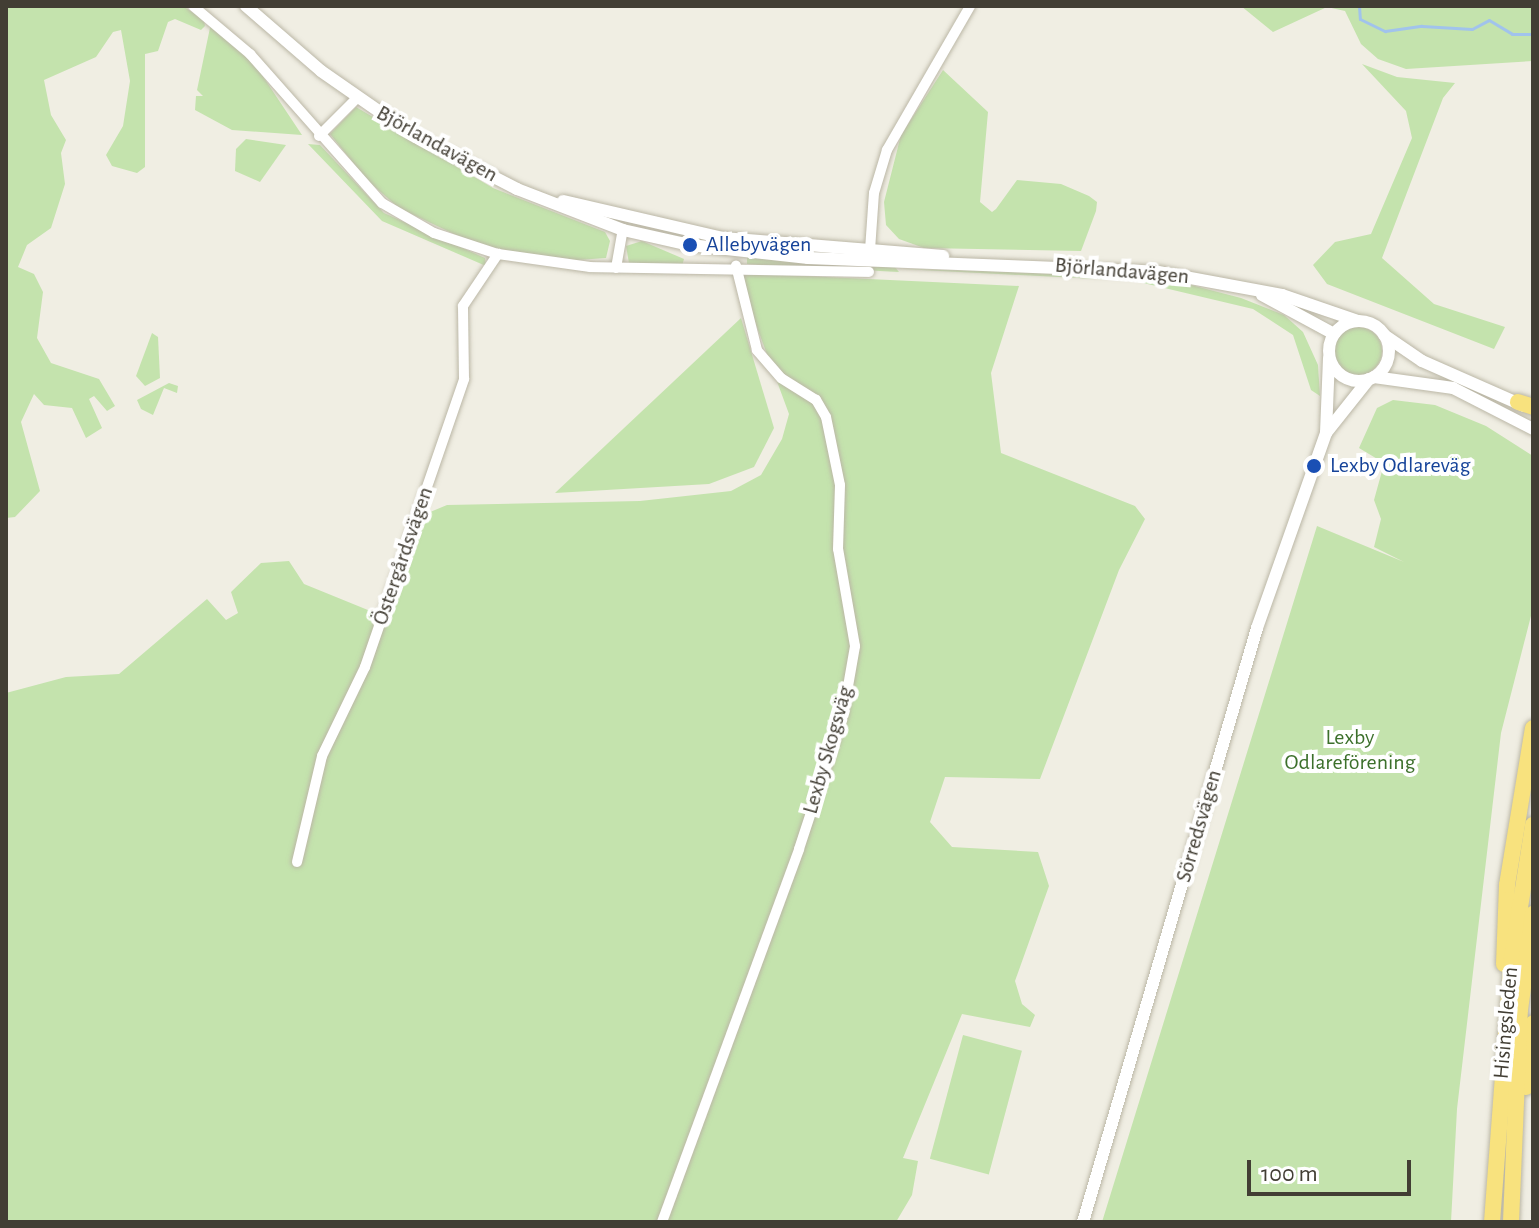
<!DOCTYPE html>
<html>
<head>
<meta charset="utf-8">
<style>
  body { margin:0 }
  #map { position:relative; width:1539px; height:1228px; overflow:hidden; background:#f0eee3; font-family:"Alegreya Sans",sans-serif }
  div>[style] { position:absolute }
  .green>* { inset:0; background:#c4e3ad; transform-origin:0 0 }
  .round { border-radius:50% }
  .stream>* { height:3px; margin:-1.5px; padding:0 1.5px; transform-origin:1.5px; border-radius:1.5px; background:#a1c3ec }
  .roads { filter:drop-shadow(0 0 2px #bbb7a6) drop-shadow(0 0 2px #bbb7a6) }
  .minor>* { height:10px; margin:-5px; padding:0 5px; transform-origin:5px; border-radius:5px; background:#fff }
  .tertiary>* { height:12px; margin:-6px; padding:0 6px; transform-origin:6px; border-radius:6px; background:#fff }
  .tertiary>.ring { margin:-6px; padding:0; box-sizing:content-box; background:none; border:12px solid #fff; border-radius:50% }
  .trunk>* { height:16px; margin:-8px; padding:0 8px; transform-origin:8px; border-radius:8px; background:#f8e27e }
  .dots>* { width:22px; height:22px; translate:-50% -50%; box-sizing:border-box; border:4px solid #fff; border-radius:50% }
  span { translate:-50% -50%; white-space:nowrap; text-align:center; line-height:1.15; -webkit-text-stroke:8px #fff; paint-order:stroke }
  .street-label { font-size:22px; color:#423e34 }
  .transit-label { font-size:22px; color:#164399 }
  .left { translate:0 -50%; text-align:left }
  .park-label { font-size:22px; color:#3c702b }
  .frame { position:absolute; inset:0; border:8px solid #423e34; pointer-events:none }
  .scale { position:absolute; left:1247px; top:1160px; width:164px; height:36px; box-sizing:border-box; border:4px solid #423e34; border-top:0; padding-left:10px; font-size:24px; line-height:28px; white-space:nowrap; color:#423e34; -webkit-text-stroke:6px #fff; paint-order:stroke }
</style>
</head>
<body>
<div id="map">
  <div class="green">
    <div style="clip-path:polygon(6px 6px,183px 6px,204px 20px,205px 26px,201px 30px,175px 19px,168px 22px,158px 51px,145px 54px,145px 167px,137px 173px,112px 166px,106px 155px,123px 126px,130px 81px,121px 30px,113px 32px,96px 57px,44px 80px,51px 115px,66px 140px,61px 153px,65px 184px,51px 228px,27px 245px,18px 267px,34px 274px,43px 292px,37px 338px,51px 363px,99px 379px,115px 406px,107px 411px,94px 396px,89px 399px,102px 428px,86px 438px,72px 408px,44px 405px,34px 394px,21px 422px,40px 491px,15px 517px,6px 518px)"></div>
    <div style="clip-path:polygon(1241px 6px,1533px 6px,1533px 61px,1406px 69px,1378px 59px,1361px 44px,1345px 11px,1327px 7px,1273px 32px)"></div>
    <div style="clip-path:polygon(211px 23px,258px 69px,302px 135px,232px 130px,195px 110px,196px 96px,203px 96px,197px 90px)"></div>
    <div style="clip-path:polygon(1362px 64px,1397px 77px,1455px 83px,1443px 98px,1382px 258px,1434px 304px,1505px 327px,1494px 349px,1327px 284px,1313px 265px,1335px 242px,1371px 234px,1412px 138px,1406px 111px)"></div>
    <div style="clip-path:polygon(943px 70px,988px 112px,980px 202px,992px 212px,996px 209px,1017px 180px,1061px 184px,1089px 196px,1097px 202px,1096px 211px,1081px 251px,924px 248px,899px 239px,886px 225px,884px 202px,901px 135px)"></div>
    <div style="clip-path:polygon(356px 107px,493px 188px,605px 232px,610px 241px,606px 258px,563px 261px,522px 255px,471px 242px,399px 208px,367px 180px,330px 134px)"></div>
    <div style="clip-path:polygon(246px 139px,286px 145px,260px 182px,235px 171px,236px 149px)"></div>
    <div style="clip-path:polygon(308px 144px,320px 145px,384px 213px,485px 258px,486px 266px,382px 221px)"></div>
    <div style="clip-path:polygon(642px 241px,684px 259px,682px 266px,629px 263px,626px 246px)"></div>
    <div style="clip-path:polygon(747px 257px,895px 267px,899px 272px,747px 264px)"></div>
    <div style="clip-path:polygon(902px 269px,1109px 274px,1191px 285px,1241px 298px,1284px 315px,1303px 332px,1318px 365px,1320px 396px,1311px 390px,1293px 335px,1253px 309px,1135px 281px)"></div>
    <div style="clip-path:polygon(743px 273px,1019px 286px,991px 373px,1001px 453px,1135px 506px,1145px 519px,1119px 570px,1040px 779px,945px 777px,930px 822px,952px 847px,1038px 852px,1049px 886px,1015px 981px,1022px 1004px,1035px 1015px,1030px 1027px,962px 1014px,903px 1158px,918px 1161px,912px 1195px,896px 1222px,6px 1222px,6px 693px,66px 677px,119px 674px,207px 599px,226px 620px,238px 613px,231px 592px,261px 563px,289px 561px,304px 584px,390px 619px,423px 515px,447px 505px,640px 501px,731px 491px,761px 475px,782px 439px,789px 414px,740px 281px)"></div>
    <div style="clip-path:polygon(741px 318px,774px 428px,754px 467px,709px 484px,555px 493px)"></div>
    <div class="round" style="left:1334px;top:327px;width:48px;height:48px"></div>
    <div style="clip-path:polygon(152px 333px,158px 337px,160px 378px,145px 386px,136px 376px)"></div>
    <div style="clip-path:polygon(169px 383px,178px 386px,177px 393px,164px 388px,153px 415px,141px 409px,137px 400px)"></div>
    <div style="clip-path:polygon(1393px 400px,1435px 405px,1486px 426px,1533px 456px,1533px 608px,1501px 733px,1457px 1109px,1451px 1222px,1102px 1222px,1317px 526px,1404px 562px,1374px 547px,1381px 519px,1374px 500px,1382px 471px,1379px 460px,1359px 448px,1377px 408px)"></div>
    <div style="left:963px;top:1035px;width:61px;height:128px;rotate:15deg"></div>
  </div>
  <div class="stream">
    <div style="left:1359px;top:6px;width:13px;rotate:86deg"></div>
    <div style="left:1360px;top:19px;width:28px;rotate:26deg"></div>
    <div style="left:1385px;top:31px;width:37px;rotate:-8deg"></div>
    <div style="left:1422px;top:26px;width:50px;rotate:3.4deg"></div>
    <div style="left:1472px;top:29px;width:19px;rotate:-28deg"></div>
    <div style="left:1489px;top:20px;width:27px;rotate:31deg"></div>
    <div style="left:1512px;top:34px;width:21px"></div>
  </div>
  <div class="roads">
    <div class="minor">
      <div style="left:193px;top:6px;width:75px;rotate:40.1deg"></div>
      <div style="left:250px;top:54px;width:199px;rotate:48.5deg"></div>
      <div style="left:382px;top:203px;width:60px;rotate:30deg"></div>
      <div style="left:434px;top:233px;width:67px;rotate:18.2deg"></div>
      <div style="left:498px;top:254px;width:93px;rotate:8deg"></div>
      <div style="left:590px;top:267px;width:279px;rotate:1deg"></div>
      <div style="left:319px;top:136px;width:54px;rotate:-45deg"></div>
      <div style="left:870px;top:250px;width:57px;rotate:-86deg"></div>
      <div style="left:874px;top:193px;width:45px;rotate:-73.2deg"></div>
      <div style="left:887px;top:150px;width:166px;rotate:-60deg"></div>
      <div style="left:616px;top:268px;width:39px;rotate:-80deg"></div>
      <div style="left:297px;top:862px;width:109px;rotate:-76.7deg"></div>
      <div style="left:322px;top:756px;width:99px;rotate:-64.2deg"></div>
      <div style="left:365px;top:667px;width:305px;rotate:-71deg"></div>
      <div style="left:464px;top:379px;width:73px;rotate:-90.8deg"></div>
      <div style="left:463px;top:306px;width:63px;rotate:-56.1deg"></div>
      <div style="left:662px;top:1222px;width:397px;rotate:-69.8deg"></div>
      <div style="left:799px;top:849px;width:141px;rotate:-71.8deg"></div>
      <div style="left:843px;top:715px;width:70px;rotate:-80.1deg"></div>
      <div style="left:855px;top:646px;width:98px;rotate:-99.9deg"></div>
      <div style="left:838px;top:549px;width:64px;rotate:-88.2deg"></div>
      <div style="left:840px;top:485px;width:69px;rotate:-101.6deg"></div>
      <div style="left:826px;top:417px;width:20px;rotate:-120deg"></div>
      <div style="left:816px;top:400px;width:41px;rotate:-147.8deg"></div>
      <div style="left:781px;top:378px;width:37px;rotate:-131deg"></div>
      <div style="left:757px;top:350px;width:87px;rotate:-104deg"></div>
    </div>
    <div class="tertiary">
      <div style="left:246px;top:6px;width:99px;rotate:40.9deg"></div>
      <div style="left:321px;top:71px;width:116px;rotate:34.8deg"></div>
      <div style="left:416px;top:137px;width:114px;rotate:27.2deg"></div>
      <div style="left:517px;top:189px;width:114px;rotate:21.1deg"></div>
      <div style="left:623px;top:230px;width:69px;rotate:12.6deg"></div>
      <div style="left:690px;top:245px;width:119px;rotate:6.3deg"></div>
      <div style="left:808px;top:258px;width:350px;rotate:2.3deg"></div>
      <div style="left:1158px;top:272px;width:126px;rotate:10.5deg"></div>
      <div style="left:1282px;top:295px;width:80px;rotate:18.9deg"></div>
      <div style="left:563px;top:201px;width:164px;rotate:13deg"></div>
      <div style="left:723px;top:238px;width:221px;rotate:4.7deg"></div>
      <div style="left:1262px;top:295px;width:82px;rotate:28.4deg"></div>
      <div class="ring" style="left:1329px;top:321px;width:48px;height:48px"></div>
      <div style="left:1384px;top:335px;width:46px;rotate:34.4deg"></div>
      <div style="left:1422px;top:361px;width:111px;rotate:23.8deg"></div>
      <div style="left:1374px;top:377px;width:80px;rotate:7.9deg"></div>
      <div style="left:1453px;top:388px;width:90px;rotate:27.1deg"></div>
      <div style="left:1326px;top:433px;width:69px;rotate:-51.5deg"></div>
      <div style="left:1083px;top:1222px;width:619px;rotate:-73.67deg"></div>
      <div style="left:1257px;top:628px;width:207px;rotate:-70.5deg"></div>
      <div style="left:1326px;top:433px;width:75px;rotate:-87.7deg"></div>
    </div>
    <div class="trunk">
      <div style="left:1518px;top:402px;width:16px;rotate:18deg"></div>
      <div style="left:1504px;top:964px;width:79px;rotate:-87.8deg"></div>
      <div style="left:1507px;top:885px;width:159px;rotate:-80.6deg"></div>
      <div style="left:1526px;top:1087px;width:64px;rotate:-83.8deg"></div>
      <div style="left:1492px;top:1222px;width:265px;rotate:-85.7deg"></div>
      <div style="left:1512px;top:958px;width:135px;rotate:-81deg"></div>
      <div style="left:1511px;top:1222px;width:212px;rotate:-87.6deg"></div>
      <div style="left:1520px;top:1010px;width:97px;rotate:-82.3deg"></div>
    </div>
  </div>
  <div class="dots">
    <div style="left:690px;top:245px;background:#1a4fb4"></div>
    <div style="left:1314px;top:466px;background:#1a4fb4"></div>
  </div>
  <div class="street-label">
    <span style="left:437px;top:144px;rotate:29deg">Björlandavägen</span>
    <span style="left:1122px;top:271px;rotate:5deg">Björlandavägen</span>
    <span style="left:403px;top:556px;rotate:-71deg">Östergårdsvägen</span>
    <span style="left:828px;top:750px;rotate:-74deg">Lexby Skogsväg</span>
    <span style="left:1199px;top:826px;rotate:-74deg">Sörredsvägen</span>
    <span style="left:1506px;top:1023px;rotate:-85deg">Hisingsleden</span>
  </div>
  <div class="transit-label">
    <span class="left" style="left:706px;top:245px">Allebyvägen</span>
    <span class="left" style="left:1330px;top:466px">Lexby Odlareväg</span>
  </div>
  <div class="park-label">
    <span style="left:1350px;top:750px">Lexby<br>Odlareförening</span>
  </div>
  <div class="frame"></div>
  <div class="scale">100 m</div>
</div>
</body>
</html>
